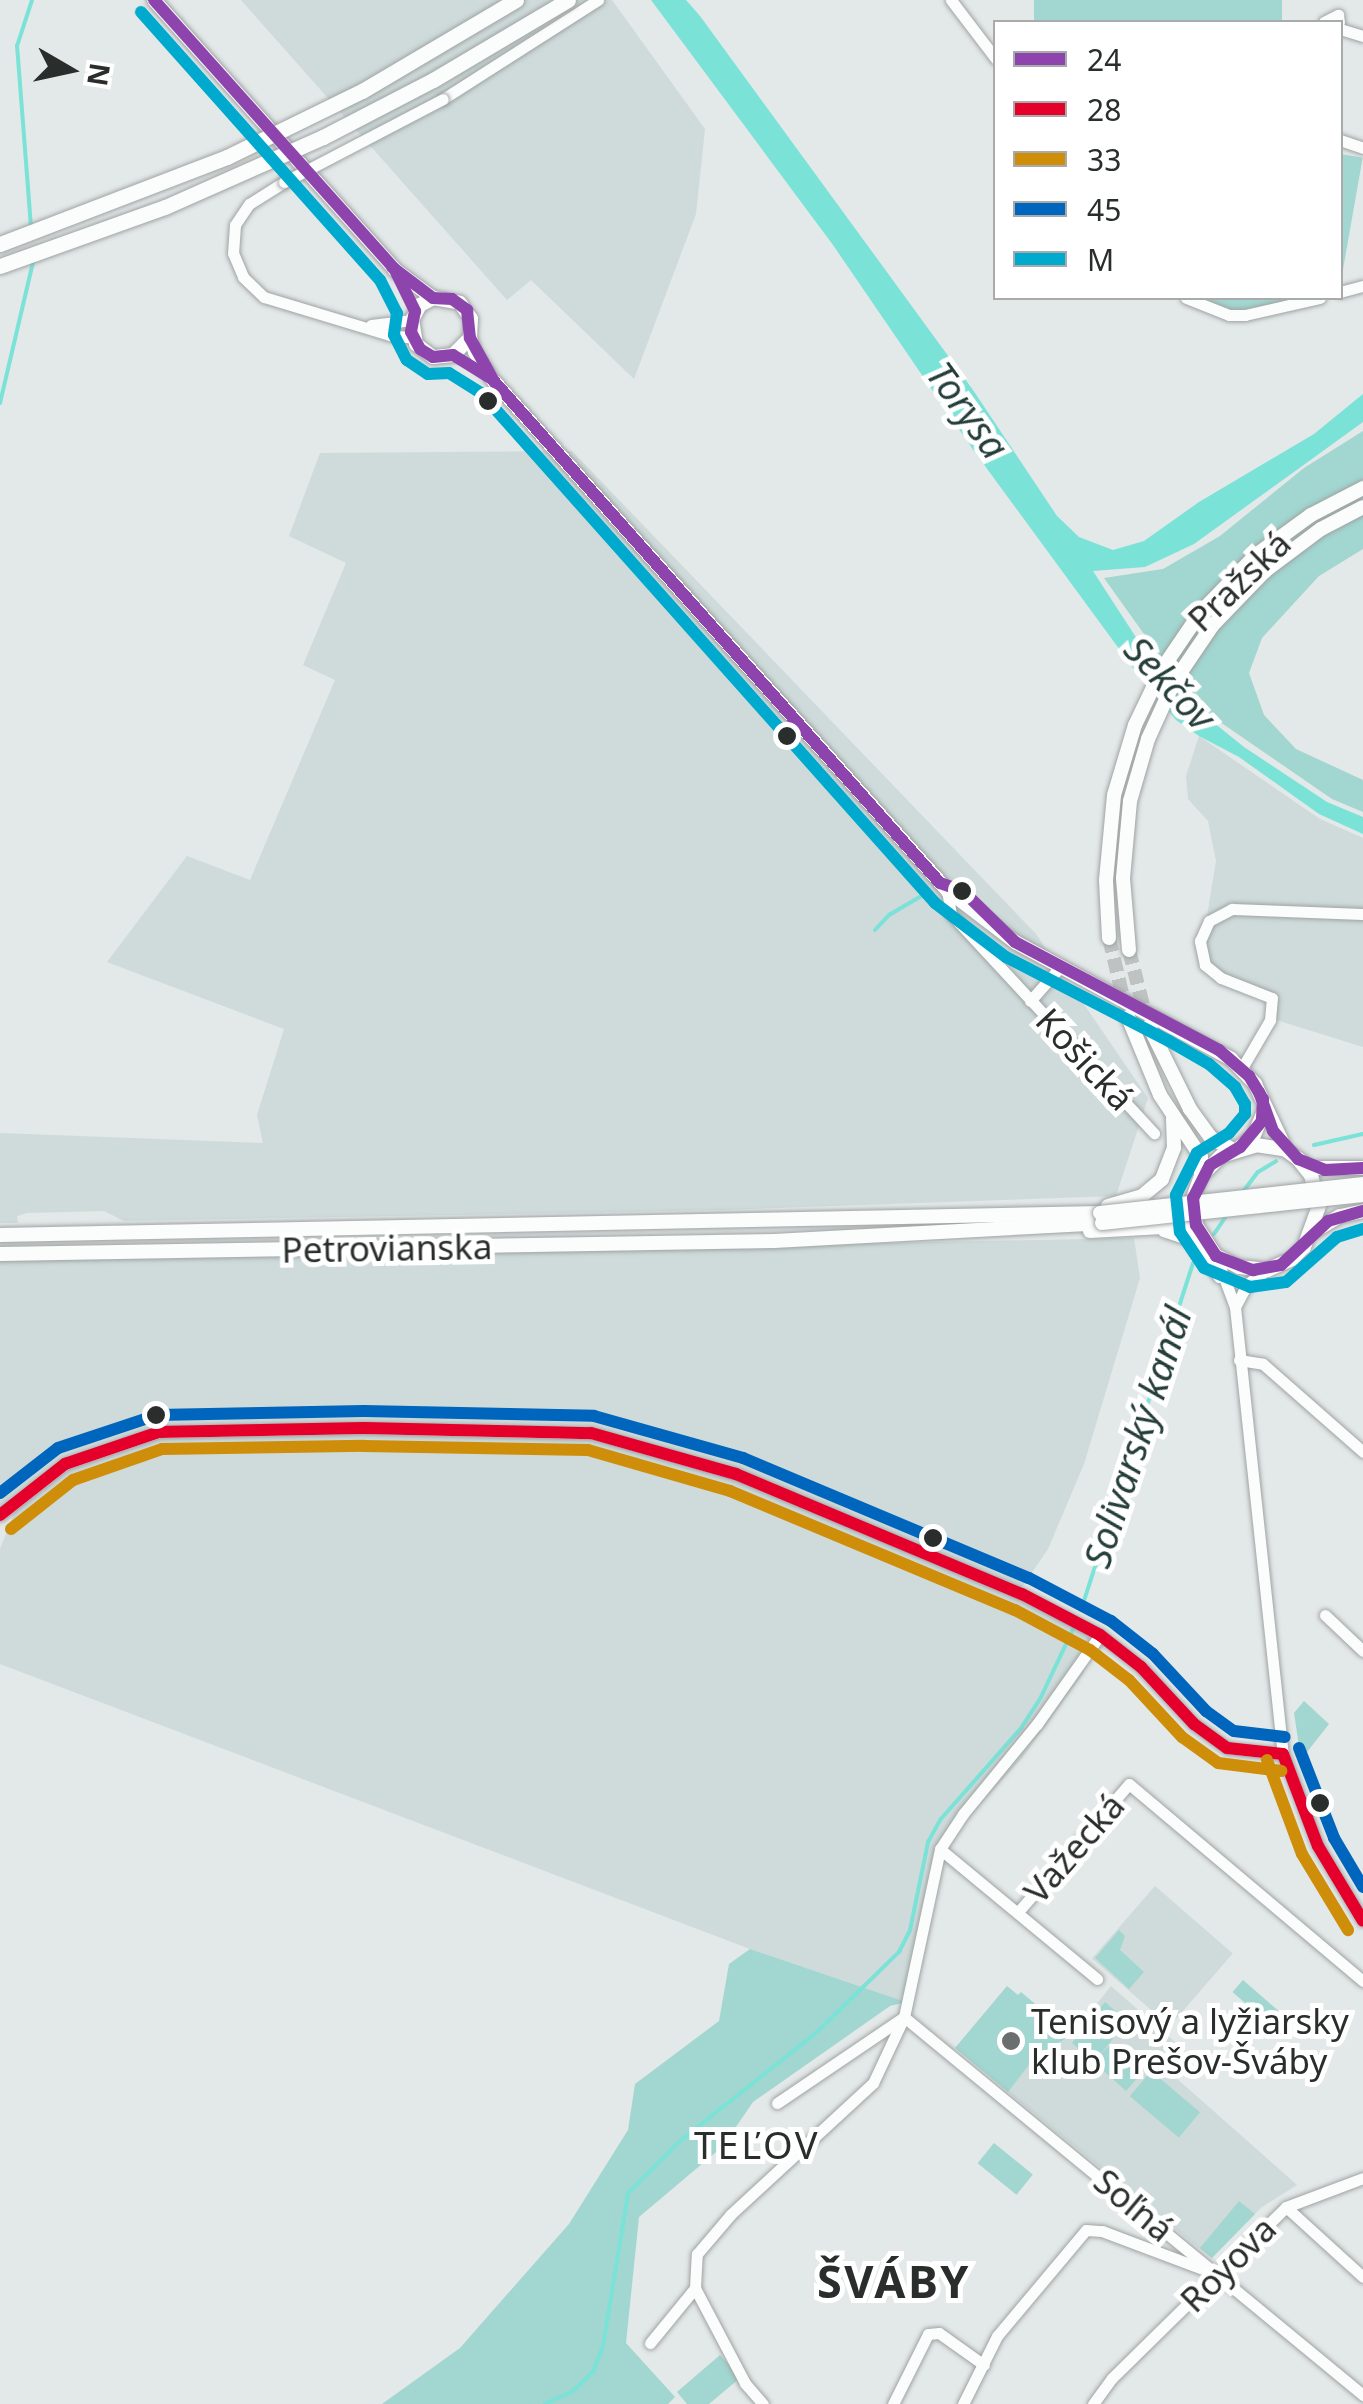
<!DOCTYPE html>
<html>
<head>
<meta charset="utf-8">
<style>
  body { margin:0 }
  #map { position:relative; width:1363px; height:2404px; overflow:hidden; background:#e3e8e8; font-family:"Noto Sans",sans-serif }
  div>[style] { position:absolute }
  .built>* { inset:0; background:#cedbda; transform-origin:0 0 }
  .green>* { inset:0; background:#a2d6d0; transform-origin:0 0 }
  .water>* { inset:0; background:#7be2d8 }
  .stream>* { height:4px; margin:-2px; padding:0 2px; transform-origin:2px; border-radius:2px; background:#7be2d8 }
  .major-tunnel>* { height:14px; margin-top:-7px; transform-origin:0; background:repeating-linear-gradient(90deg,#bec3c2 0 14px,transparent 0 21px) }
  .roads { filter:drop-shadow(0 0 2px #9fa3a3) drop-shadow(0 0 2px #9fa3a3) }
  .minor>* { height:11px; margin:-5.5px; padding:0 5.5px; transform-origin:5.5px; border-radius:5.5px; background:#fbfcfc }
  .major>* { height:14px; margin:-7px; padding:0 7px; transform-origin:7px; border-radius:7px; background:#fbfcfc }
  .bridges { filter:drop-shadow(0 0 2px #9fa3a3) drop-shadow(0 0 2px #9fa3a3) }
  .minor-bridge>* { height:11px; margin:-5.5px; padding:0 5.5px; transform-origin:5.5px; border-radius:5.5px; background:#fbfcfc }
  .major-bridge>* { height:14px; margin:-7px; padding:0 7px; transform-origin:7px; border-radius:7px; background:#fbfcfc }
  .highway-bridge>* { height:15px; margin:-7.5px; padding:0 7.5px; transform-origin:7.5px; border-radius:7.5px; background:#fbfcfc }
  .bus-1>* { height:12px; margin:-6px; padding:0 6px; transform-origin:6px; border-radius:6px; background:#8e44ad }
  .bus-2>* { height:12px; margin:-6px; padding:0 6px; transform-origin:6px; border-radius:6px; background:#e4002b }
  .bus-3>* { height:12px; margin:-6px; padding:0 6px; transform-origin:6px; border-radius:6px; background:#ce8e09 }
  .bus-4>* { height:12px; margin:-6px; padding:0 6px; transform-origin:6px; border-radius:6px; background:#0065bd }
  .bus-5>* { height:12px; margin:-6px; padding:0 6px; transform-origin:6px; border-radius:6px; background:#00a9ce }
  .dots>* { width:28px; height:28px; translate:-50% -50%; box-sizing:border-box; border:5px solid #fff; border-radius:50% }
  span { translate:-50% -50%; white-space:nowrap; text-align:center; line-height:1.15; -webkit-text-stroke:10px #fff; paint-order:stroke }
  .street-label { font-size:35px; color:#292d2c }
  .poi-label { font-size:35px; color:#292d2c }
  .left { translate:0 -50%; text-align:left }
  .water-label { font-size:38px; color:#253e3a; font-style:italic }
  .neighbourhood-label { font-size:38px; color:#292d2c; letter-spacing:2.5px }
  .district-label { font-size:45px; color:#292d2c; font-weight:700; letter-spacing:2.5px }
  .legend { position:absolute; left:993px; top:20px; width:350px; height:280px; box-sizing:border-box; background:#fff; border:2px solid #a9abab; margin:0; padding:12px 18px; list-style:none; font-size:30px; color:#292d2c }
  .legend li { display:flex; align-items:center; gap:20px; height:50px }
  .legend b { width:50px; border:2px solid #a9abab }
  .north { position:absolute; left:20px; top:20px; width:100px; height:100px; -webkit-text-stroke:8px #fff; paint-order:stroke; rotate:99deg; font-size:28px; font-weight:700; line-height:40px; text-align:center; color:#292d2c }
  .north::after { content:''; display:block; margin:auto; width:35px; height:45px; background:#292d2c; clip-path:polygon(50% 0,100% 100%,50% 72%,0 100%) }
</style>
</head>
<body>
<div id="map">
  <div class="built">
    <div style="clip-path:polygon(241px 0,612px 0,705px 129px,696px 214px,634px 379px,531px 280px,507px 300px)"></div>
    <div style="clip-path:polygon(572px 451px,1036px 934px,1148px 1098px,1116px 1196px,721px 1210px,124px 1221px,104px 1211px,27px 1213px,17px 1216px,18px 1223px,0 1223px,0 1133px,263px 1143px,257px 1115px,284px 1029px,107px 962px,187px 856px,250px 880px,335px 680px,303px 665px,346px 563px,289px 536px,320px 453px)"></div>
    <div style="clip-path:polygon(1199px 736px,1320px 819px,1363px 838px,1363px 1047px,1273px 1019px,1276px 1001px,1205px 969px,1207px 916px,1216px 861px,1208px 821px,1188px 799px,1186px 776px)"></div>
    <div style="clip-path:polygon(1134px 1238px,1140px 1278px,1084px 1464px,1048px 1549px,1020px 1590px,1100px 1634px,1083px 1674px,1023px 1757px,941px 1848px,924px 1953px,906px 2002px,750px 1949px,0 1664px,0 1549px,14px 1513px,0 1522px,0 1261px)"></div>
    <div style="left:1155px;top:1886px;width:103px;height:96px;rotate:41deg"></div>
    <div style="clip-path:polygon(1111px 1986px,1175px 2042px,1157px 2061px,1297px 2185px,1262px 2207px,1211px 2258px,1008px 2092px,1036px 2056px,1072px 2035px)"></div>
  </div>
  <div class="green">
    <div style="left:1034px;top:0;width:248px;height:28px"></div>
    <div style="left:1341px;top:154px;width:22px;height:134px;rotate:10deg"></div>
    <div style="clip-path:polygon(1189px 298px,1303px 298px,1231px 312px)"></div>
    <div style="clip-path:polygon(1363px 431px,1363px 549px,1319px 576px,1262px 638px,1249px 673px,1264px 715px,1296px 749px,1363px 780px,1363px 812px,1332px 799px,1194px 704px,1104px 578px,1163px 569px,1220px 536px,1304px 468px)"></div>
    <div style="clip-path:polygon(1304px 1701px,1329px 1724px,1307px 1752px,1299px 1746px,1294px 1713px)"></div>
    <div style="clip-path:polygon(1119px 1930px,1125px 1936px,1120px 1950px,1144px 1972px,1129px 1989px,1095px 1958px)"></div>
    <div style="clip-path:polygon(750px 1949px,906px 2002px,890px 2006px,753px 2102px,722px 2147px,639px 2217px,626px 2343px,675px 2397px,668px 2404px,382px 2404px,460px 2348px,569px 2224px,628px 2130px,635px 2084px,719px 2021px,729px 1964px)"></div>
    <div style="left:1243px;top:1980px;width:48px;height:16px;rotate:41deg"></div>
    <div style="clip-path:polygon(1007px 1986px,1018px 1995px,1021px 1992px,1072px 2035px,1036px 2056px,1008px 2092px,955px 2048px)"></div>
    <div style="clip-path:polygon(1105px 2002px,1127px 2021px,1100px 2055px,1111px 2044px,1124px 2055px,1128px 2051px,1147px 2067px,1126px 2091px,1072px 2043px)"></div>
    <div style="left:1151px;top:2071px;width:64px;height:33px;rotate:40deg"></div>
    <div style="left:994px;top:2143px;width:50px;height:26px;rotate:39deg"></div>
    <div style="clip-path:polygon(1239px 2201px,1255px 2214px,1212px 2258px,1200px 2248px)"></div>
    <div style="clip-path:polygon(720px 2355px,740px 2378px,709px 2404px,687px 2404px,677px 2392px)"></div>
  </div>
  <div class="water">
    <div style="clip-path:polygon(651px 0,686px 0,700px 16px,973px 390px,1057px 516px,1079px 537px,1113px 550px,1144px 541px,1199px 502px,1314px 434px,1363px 394px,1363px 422px,1194px 544px,1145px 567px,1093px 571px,1150px 659px,1183px 698px,1244px 747px,1327px 802px,1363px 817px,1363px 834px,1319px 814px,1239px 757px,1199px 736px,1176px 720px,1139px 676px,974px 451px,833px 245px)"></div>
  </div>
  <div class="stream">
    <div style="left:31px;top:227px;width:182px;rotate:-94.4deg"></div>
    <div style="left:17px;top:46px;width:48px;rotate:-71.9deg"></div>
    <div style="left:0;top:403px;width:145px;rotate:-76.8deg"></div>
    <div style="left:875px;top:930px;width:21px;rotate:-47deg"></div>
    <div style="left:889px;top:915px;width:42px;rotate:-30.3deg"></div>
    <div style="left:1314px;top:1145px;width:50px;rotate:-12.7deg"></div>
    <div style="left:1242px;top:1193px;width:26px;rotate:-53deg"></div>
    <div style="left:1258px;top:1172px;width:21px;rotate:-31deg"></div>
    <div style="left:1214px;top:1234px;width:25px;rotate:-56deg"></div>
    <div style="left:1081px;top:1610px;width:364px;rotate:-72.1deg"></div>
    <div style="left:545px;top:2404px;width:31px;rotate:-25deg"></div>
    <div style="left:573px;top:2391px;width:28px;rotate:-44deg"></div>
    <div style="left:593px;top:2372px;width:28px;rotate:-69deg"></div>
    <div style="left:603px;top:2346px;width:155px;rotate:-80.7deg"></div>
    <div style="left:628px;top:2193px;width:74px;rotate:-45deg"></div>
    <div style="left:680px;top:2141px;width:175px;rotate:-38.5deg"></div>
    <div style="left:817px;top:2032px;width:115px;rotate:-44.3deg"></div>
    <div style="left:899px;top:1952px;width:25px;rotate:-63deg"></div>
    <div style="left:910px;top:1930px;width:90px;rotate:-78.4deg"></div>
    <div style="left:928px;top:1842px;width:25px;rotate:-61deg"></div>
    <div style="left:940px;top:1820px;width:123px;rotate:-48.6deg"></div>
    <div style="left:1021px;top:1728px;width:37px;rotate:-57deg"></div>
    <div style="left:1041px;top:1697px;width:80px;rotate:-64.7deg"></div>
  </div>
  <div class="major-tunnel">
    <div style="left:1109px;top:938px;width:74px;rotate:76.7deg"></div>
    <div style="left:1129px;top:950px;width:73px;rotate:75.8deg"></div>
  </div>
  <div class="roads">
    <div class="minor">
      <div style="left:951px;top:0;width:74px;rotate:52.7deg"></div>
      <div style="left:1324px;top:22px;width:16px;rotate:-27deg"></div>
      <div style="left:1338px;top:15px;width:7px;rotate:82deg"></div>
      <div style="left:1340px;top:29px;width:24px;rotate:17deg"></div>
      <div style="left:443px;top:99px;width:184px;rotate:-32.6deg"></div>
      <div style="left:1340px;top:140px;width:24px;rotate:19deg"></div>
      <div style="left:284px;top:182px;width:41px;rotate:147.8deg"></div>
      <div style="left:249px;top:204px;width:25px;rotate:124deg"></div>
      <div style="left:235px;top:225px;width:28px;rotate:94deg"></div>
      <div style="left:233px;top:253px;width:26px;rotate:67deg"></div>
      <div style="left:243px;top:277px;width:29px;rotate:44deg"></div>
      <div style="left:264px;top:297px;width:132px;rotate:16.8deg"></div>
      <div style="left:390px;top:335px;width:23px;rotate:7deg"></div>
      <div style="left:1340px;top:292px;width:24px;rotate:-15deg"></div>
      <div style="left:1186px;top:298px;width:46px;rotate:21.6deg"></div>
      <div style="left:1229px;top:315px;width:16px"></div>
      <div style="left:1245px;top:315px;width:77px;rotate:-12.8deg"></div>
      <div style="left:371px;top:325px;width:41px;rotate:-7deg"></div>
      <div style="left:947px;top:890px;width:24px;rotate:81deg"></div>
      <div style="left:951px;top:914px;width:299px;rotate:47.2deg"></div>
      <div style="left:1030px;top:1001px;width:47px;rotate:-48.5deg"></div>
      <div style="left:1242px;top:1068px;width:56px;rotate:-59.7deg"></div>
      <div style="left:1270px;top:1020px;width:22px;rotate:-85deg"></div>
      <div style="left:1272px;top:998px;width:55px;rotate:-158.6deg"></div>
      <div style="left:1221px;top:978px;width:21px;rotate:-141deg"></div>
      <div style="left:1205px;top:965px;width:25px;rotate:-102deg"></div>
      <div style="left:1200px;top:941px;width:22px;rotate:-66deg"></div>
      <div style="left:1209px;top:921px;width:26px;rotate:-28deg"></div>
      <div style="left:1232px;top:909px;width:131px;rotate:2.2deg"></div>
      <div style="left:1163px;top:1231px;width:28px;rotate:18deg"></div>
      <div style="left:1190px;top:1240px;width:47px;rotate:51.9deg"></div>
      <div style="left:1216px;top:1256px;width:54px;rotate:69.6deg"></div>
      <div style="left:1235px;top:1307px;width:450px;rotate:83.9deg"></div>
      <div style="left:1283px;top:1754px;width:98px;rotate:69.2deg"></div>
      <div style="left:1318px;top:1846px;width:87px;rotate:59deg"></div>
      <div style="left:1235px;top:1307px;width:26px;rotate:-62deg"></div>
      <div style="left:1247px;top:1284px;width:24px;rotate:-35deg"></div>
      <div style="left:1239px;top:1360px;width:24px;rotate:9deg"></div>
      <div style="left:1263px;top:1364px;width:133px;rotate:41.3deg"></div>
      <div style="left:0;top:1515px;width:83px;rotate:-38.1deg"></div>
      <div style="left:65px;top:1464px;width:99px;rotate:-18.8deg"></div>
      <div style="left:159px;top:1432px;width:205px;rotate:-1.1deg"></div>
      <div style="left:364px;top:1428px;width:227px;rotate:1.3deg"></div>
      <div style="left:591px;top:1433px;width:151px;rotate:15.8deg"></div>
      <div style="left:736px;top:1474px;width:310px;rotate:22.8deg"></div>
      <div style="left:1022px;top:1594px;width:88px;rotate:27.7deg"></div>
      <div style="left:1100px;top:1635px;width:52px;rotate:38deg"></div>
      <div style="left:1141px;top:1667px;width:78px;rotate:47.1deg"></div>
      <div style="left:1194px;top:1724px;width:41px;rotate:36deg"></div>
      <div style="left:1227px;top:1748px;width:56px;rotate:6.1deg"></div>
      <div style="left:1325px;top:1615px;width:52px;rotate:43.5deg"></div>
      <div style="left:940px;top:1849px;width:204px;rotate:39.6deg"></div>
      <div style="left:1018px;top:1912px;width:169px;rotate:-49.1deg"></div>
      <div style="left:1129px;top:1784px;width:306px;rotate:40.1deg"></div>
      <div style="left:777px;top:2103px;width:153px;rotate:-34.1deg"></div>
      <div style="left:904px;top:2017px;width:595px;rotate:39.47deg"></div>
      <div style="left:1286px;top:2207px;width:104px;rotate:42.3deg"></div>
      <div style="left:650px;top:2343px;width:71px;rotate:-50.7deg"></div>
      <div style="left:763px;top:2404px;width:28px;rotate:-131deg"></div>
      <div style="left:745px;top:2383px;width:107px;rotate:-117.8deg"></div>
      <div style="left:695px;top:2288px;width:34px;rotate:-87deg"></div>
      <div style="left:697px;top:2254px;width:52px;rotate:-49.6deg"></div>
      <div style="left:731px;top:2214px;width:193px;rotate:-42.7deg"></div>
      <div style="left:873px;top:2083px;width:73px;rotate:-64.8deg"></div>
      <div style="left:904px;top:2017px;width:172px;rotate:-77.9deg"></div>
      <div style="left:940px;top:1849px;width:42px;rotate:-56.7deg"></div>
      <div style="left:963px;top:1814px;width:117px;rotate:-50.6deg"></div>
      <div style="left:1037px;top:1724px;width:109px;rotate:-54.7deg"></div>
      <div style="left:893px;top:2404px;width:78px;rotate:-63.4deg"></div>
      <div style="left:928px;top:2334px;width:11px;rotate:-5deg"></div>
      <div style="left:939px;top:2333px;width:55px;rotate:35.4deg"></div>
      <div style="left:963px;top:2404px;width:76px;rotate:-63.4deg"></div>
      <div style="left:997px;top:2336px;width:138px;rotate:-50deg"></div>
      <div style="left:1086px;top:2230px;width:16px;rotate:4deg"></div>
      <div style="left:1102px;top:2231px;width:113px;rotate:20.7deg"></div>
      <div style="left:1093px;top:2404px;width:32px;rotate:-54deg"></div>
      <div style="left:1112px;top:2378px;width:244px;rotate:-44.5deg"></div>
      <div style="left:1286px;top:2207px;width:82px;rotate:-20.6deg"></div>
    </div>
    <div class="major">
      <div style="left:154px;top:0;width:362px;rotate:48.2deg"></div>
      <div style="left:395px;top:270px;width:47px;rotate:36.4deg"></div>
      <div style="left:470px;top:338px;width:24px;rotate:135deg"></div>
      <div style="left:453px;top:355px;width:20px;rotate:174deg"></div>
      <div style="left:433px;top:357px;width:21px;rotate:-143deg"></div>
      <div style="left:416px;top:344px;width:24px;rotate:-99deg"></div>
      <div style="left:412px;top:320px;width:17px;rotate:-62deg"></div>
      <div style="left:420px;top:305px;width:15px;rotate:-28deg"></div>
      <div style="left:433px;top:298px;width:27px;rotate:10deg"></div>
      <div style="left:460px;top:303px;width:19px;rotate:55deg"></div>
      <div style="left:471px;top:319px;width:19px;rotate:93deg"></div>
      <div style="left:470px;top:338px;width:15px;rotate:70deg"></div>
      <div style="left:475px;top:352px;width:32px;rotate:58deg"></div>
      <div style="left:492px;top:379px;width:684px;rotate:48.32deg"></div>
      <div style="left:947px;top:890px;width:86px;rotate:37.4deg"></div>
      <div style="left:1015px;top:942px;width:246px;rotate:28.4deg"></div>
      <div style="left:1231px;top:1059px;width:35px;rotate:46deg"></div>
      <div style="left:1255px;top:1084px;width:73px;rotate:64.8deg"></div>
      <div style="left:1109px;top:938px;width:58px;rotate:-93deg"></div>
      <div style="left:1106px;top:880px;width:85px;rotate:-84.6deg"></div>
      <div style="left:1114px;top:795px;width:73px;rotate:-73.3deg"></div>
      <div style="left:1135px;top:725px;width:62px;rotate:-64.3deg"></div>
      <div style="left:1162px;top:669px;width:68px;rotate:-55.8deg"></div>
      <div style="left:1200px;top:613px;width:81px;rotate:-46deg"></div>
      <div style="left:1256px;top:555px;width:68px;rotate:-36deg"></div>
      <div style="left:1311px;top:515px;width:59px;rotate:-27.4deg"></div>
      <div style="left:1129px;top:950px;width:72px;rotate:-94.8deg"></div>
      <div style="left:1123px;top:878px;width:77px;rotate:-84.8deg"></div>
      <div style="left:1130px;top:801px;width:65px;rotate:-73.8deg"></div>
      <div style="left:1148px;top:739px;width:63px;rotate:-65.5deg"></div>
      <div style="left:1174px;top:682px;width:68px;rotate:-55.8deg"></div>
      <div style="left:1212px;top:626px;width:76px;rotate:-46.1deg"></div>
      <div style="left:1265px;top:571px;width:70px;rotate:-36.9deg"></div>
      <div style="left:1321px;top:529px;width:47px;rotate:-27.6deg"></div>
      <div style="left:1128px;top:1017px;width:84px;rotate:67.7deg"></div>
      <div style="left:1160px;top:1095px;width:74px;rotate:56.5deg"></div>
      <div style="left:1201px;top:1157px;width:19px;rotate:90deg"></div>
      <div style="left:1149px;top:1026px;width:93px;rotate:63.7deg"></div>
      <div style="left:1190px;top:1109px;width:36px;rotate:54deg"></div>
      <div style="left:1211px;top:1138px;width:24px;rotate:28deg"></div>
      <div style="left:1240px;top:1147px;width:18px;rotate:-41deg"></div>
      <div style="left:1254px;top:1135px;width:28px;rotate:-67deg"></div>
      <div style="left:1298px;top:1159px;width:21px;rotate:51deg"></div>
      <div style="left:1311px;top:1175px;width:32px;rotate:76deg"></div>
      <div style="left:1319px;top:1206px;width:44px;rotate:110.1deg"></div>
      <div style="left:1304px;top:1247px;width:17px;rotate:135deg"></div>
      <div style="left:1292px;top:1259px;width:27px;rotate:156deg"></div>
      <div style="left:1267px;top:1270px;width:28px;rotate:-174deg"></div>
      <div style="left:1239px;top:1267px;width:25px;rotate:-154deg"></div>
      <div style="left:1216px;top:1256px;width:37px;rotate:-123deg"></div>
      <div style="left:1196px;top:1225px;width:27px;rotate:-96deg"></div>
      <div style="left:1193px;top:1198px;width:23px;rotate:-70deg"></div>
      <div style="left:1201px;top:1176px;width:28px;rotate:-45deg"></div>
      <div style="left:1221px;top:1156px;width:37px;rotate:-17deg"></div>
      <div style="left:1256px;top:1145px;width:30px;rotate:9deg"></div>
      <div style="left:1286px;top:1150px;width:31px;rotate:36deg"></div>
      <div style="left:1311px;top:1168px;width:52px"></div>
      <div style="left:1108px;top:1206px;width:35px;rotate:-16deg"></div>
      <div style="left:1142px;top:1196px;width:26px;rotate:-40deg"></div>
      <div style="left:1162px;top:1179px;width:33px;rotate:-69deg"></div>
      <div style="left:1174px;top:1148px;width:29px;rotate:-92deg"></div>
      <div style="left:1090px;top:1231px;width:91px;rotate:-3.1deg"></div>
      <div style="left:1181px;top:1226px;width:21px;rotate:28deg"></div>
      <div style="left:1313px;top:1232px;width:31px;rotate:-31deg"></div>
      <div style="left:1340px;top:1216px;width:24px;rotate:-12deg"></div>
      <div style="left:0;top:1235px;width:1100px;rotate:-1.15deg"></div>
      <div style="left:0;top:1254px;width:774px;rotate:-0.96deg"></div>
      <div style="left:774px;top:1241px;width:328px;rotate:-3.1deg"></div>
    </div>
  </div>
  <div class="bridges">
    <div class="minor-bridge">
      <div style="left:284px;top:182px;width:179px;rotate:-27.6deg"></div>
    </div>
    <div class="major-bridge">
      <div style="left:1100px;top:1213px;width:265px;rotate:-6.3deg"></div>
      <div style="left:1102px;top:1223px;width:262px;rotate:-6.1deg"></div>
    </div>
    <div class="highway-bridge">
      <div style="left:0;top:244px;width:243px;rotate:-21deg"></div>
      <div style="left:227px;top:157px;width:150px;rotate:-26.1deg"></div>
      <div style="left:362px;top:91px;width:179px;rotate:-30.6deg"></div>
      <div style="left:0;top:266px;width:175px;rotate:-19.7deg"></div>
      <div style="left:165px;top:207px;width:173px;rotate:-23.9deg"></div>
      <div style="left:323px;top:137px;width:124px;rotate:-27.4deg"></div>
      <div style="left:433px;top:80px;width:157px;rotate:-30.7deg"></div>
    </div>
  </div>
  <div class="bus-1">
    <div style="left:154px;top:0;width:362px;rotate:48.2deg"></div>
    <div style="left:395px;top:270px;width:46px;rotate:64deg"></div>
    <div style="left:415px;top:311px;width:21px;rotate:101deg"></div>
    <div style="left:411px;top:332px;width:19px;rotate:62deg"></div>
    <div style="left:420px;top:349px;width:15px;rotate:32deg"></div>
    <div style="left:433px;top:357px;width:20px;rotate:-6deg"></div>
    <div style="left:453px;top:355px;width:46px;rotate:31.6deg"></div>
    <div style="left:492px;top:379px;width:674px;rotate:48.37deg"></div>
    <div style="left:940px;top:883px;width:24px;rotate:19deg"></div>
    <div style="left:963px;top:891px;width:73px;rotate:44.4deg"></div>
    <div style="left:1015px;top:942px;width:231px;rotate:27.9deg"></div>
    <div style="left:1219px;top:1050px;width:40px;rotate:41deg"></div>
    <div style="left:1249px;top:1076px;width:27px;rotate:59deg"></div>
    <div style="left:1263px;top:1099px;width:22px;rotate:93deg"></div>
    <div style="left:1262px;top:1121px;width:34px;rotate:130deg"></div>
    <div style="left:1240px;top:1147px;width:35px;rotate:149deg"></div>
    <div style="left:1210px;top:1165px;width:37px;rotate:117deg"></div>
    <div style="left:1193px;top:1198px;width:27px;rotate:84deg"></div>
    <div style="left:1196px;top:1225px;width:37px;rotate:57deg"></div>
    <div style="left:1216px;top:1256px;width:40px;rotate:21deg"></div>
    <div style="left:1253px;top:1270px;width:28px;rotate:-10deg"></div>
    <div style="left:1281px;top:1265px;width:64px;rotate:-43.1deg"></div>
    <div style="left:1328px;top:1221px;width:36px;rotate:-16deg"></div>
    <div style="left:392px;top:267px;width:51px;rotate:37.1deg"></div>
    <div style="left:433px;top:298px;width:19px;rotate:3deg"></div>
    <div style="left:452px;top:299px;width:19px;rotate:36deg"></div>
    <div style="left:467px;top:310px;width:28px;rotate:84deg"></div>
    <div style="left:470px;top:338px;width:51px;rotate:60.9deg"></div>
    <div style="left:1259px;top:1092px;width:41px;rotate:70.3deg"></div>
    <div style="left:1273px;top:1131px;width:38px;rotate:48deg"></div>
    <div style="left:1298px;top:1159px;width:29px;rotate:22deg"></div>
    <div style="left:1325px;top:1170px;width:38px;rotate:-3deg"></div>
  </div>
  <div class="bus-2">
    <div style="left:0;top:1515px;width:83px;rotate:-38.1deg"></div>
    <div style="left:65px;top:1464px;width:99px;rotate:-18.8deg"></div>
    <div style="left:159px;top:1432px;width:205px;rotate:-1.1deg"></div>
    <div style="left:364px;top:1428px;width:227px;rotate:1.3deg"></div>
    <div style="left:591px;top:1433px;width:151px;rotate:15.8deg"></div>
    <div style="left:736px;top:1474px;width:310px;rotate:22.8deg"></div>
    <div style="left:1022px;top:1594px;width:88px;rotate:27.7deg"></div>
    <div style="left:1100px;top:1635px;width:52px;rotate:38deg"></div>
    <div style="left:1141px;top:1667px;width:78px;rotate:47.1deg"></div>
    <div style="left:1194px;top:1724px;width:41px;rotate:36deg"></div>
    <div style="left:1227px;top:1748px;width:56px;rotate:6.1deg"></div>
    <div style="left:1283px;top:1754px;width:98px;rotate:69.2deg"></div>
    <div style="left:1318px;top:1846px;width:87px;rotate:59deg"></div>
  </div>
  <div class="bus-3">
    <div style="left:11px;top:1529px;width:79px;rotate:-38.3deg"></div>
    <div style="left:73px;top:1480px;width:94px;rotate:-19.2deg"></div>
    <div style="left:162px;top:1449px;width:202px;rotate:-0.9deg"></div>
    <div style="left:364px;top:1446px;width:224px;rotate:1deg"></div>
    <div style="left:588px;top:1450px;width:148px;rotate:16.1deg"></div>
    <div style="left:730px;top:1491px;width:309px;rotate:22.7deg"></div>
    <div style="left:1015px;top:1610px;width:85px;rotate:28.1deg"></div>
    <div style="left:1090px;top:1650px;width:49px;rotate:37.6deg"></div>
    <div style="left:1129px;top:1680px;width:78px;rotate:47.1deg"></div>
    <div style="left:1182px;top:1737px;width:44px;rotate:35.8deg"></div>
    <div style="left:1218px;top:1763px;width:64px;rotate:7.2deg"></div>
    <div style="left:1267px;top:1760px;width:100px;rotate:69.6deg"></div>
    <div style="left:1302px;top:1854px;width:89px;rotate:58.8deg"></div>
  </div>
  <div class="bus-4">
    <div style="left:0;top:1493px;width:73px;rotate:-37.8deg"></div>
    <div style="left:58px;top:1448px;width:104px;rotate:-18.4deg"></div>
    <div style="left:157px;top:1415px;width:207px;rotate:-1.1deg"></div>
    <div style="left:364px;top:1411px;width:230px;rotate:1.2deg"></div>
    <div style="left:594px;top:1416px;width:155px;rotate:15.7deg"></div>
    <div style="left:743px;top:1458px;width:310px;rotate:22.8deg"></div>
    <div style="left:1029px;top:1578px;width:93px;rotate:27.7deg"></div>
    <div style="left:1111px;top:1621px;width:53px;rotate:38.2deg"></div>
    <div style="left:1153px;top:1654px;width:78px;rotate:47.1deg"></div>
    <div style="left:1206px;top:1711px;width:34px;rotate:36deg"></div>
    <div style="left:1234px;top:1731px;width:51px;rotate:6.7deg"></div>
    <div style="left:1299px;top:1748px;width:97px;rotate:68.7deg"></div>
    <div style="left:1334px;top:1838px;width:57px;rotate:59.4deg"></div>
  </div>
  <div class="bus-5">
    <div style="left:141px;top:12px;width:359px;rotate:48.3deg"></div>
    <div style="left:380px;top:280px;width:37px;rotate:63deg"></div>
    <div style="left:397px;top:313px;width:22px;rotate:98deg"></div>
    <div style="left:394px;top:335px;width:28px;rotate:63deg"></div>
    <div style="left:407px;top:360px;width:25px;rotate:34deg"></div>
    <div style="left:428px;top:374px;width:21px;rotate:-3deg"></div>
    <div style="left:449px;top:373px;width:38px;rotate:32deg"></div>
    <div style="left:481px;top:393px;width:683px;rotate:48.32deg"></div>
    <div style="left:935px;top:903px;width:89px;rotate:37.3deg"></div>
    <div style="left:1006px;top:957px;width:183px;rotate:27.3deg"></div>
    <div style="left:1169px;top:1041px;width:46px;rotate:29.9deg"></div>
    <div style="left:1209px;top:1064px;width:35px;rotate:41deg"></div>
    <div style="left:1235px;top:1087px;width:20px;rotate:60deg"></div>
    <div style="left:1245px;top:1104px;width:10px;rotate:90deg"></div>
    <div style="left:1245px;top:1114px;width:25px;rotate:130deg"></div>
    <div style="left:1229px;top:1133px;width:38px;rotate:148deg"></div>
    <div style="left:1197px;top:1153px;width:47px;rotate:116.6deg"></div>
    <div style="left:1176px;top:1195px;width:37px;rotate:84deg"></div>
    <div style="left:1180px;top:1232px;width:43px;rotate:56.3deg"></div>
    <div style="left:1204px;top:1268px;width:50px;rotate:22.4deg"></div>
    <div style="left:1250px;top:1287px;width:36px;rotate:-8deg"></div>
    <div style="left:1286px;top:1282px;width:68px;rotate:-41.4deg"></div>
    <div style="left:1337px;top:1237px;width:27px;rotate:-17deg"></div>
  </div>
  <div class="dots">
    <div style="left:488px;top:401px;background:#292d2c"></div>
    <div style="left:787px;top:736px;background:#292d2c"></div>
    <div style="left:962px;top:891px;background:#292d2c"></div>
    <div style="left:156px;top:1415px;background:#292d2c"></div>
    <div style="left:933px;top:1538px;background:#292d2c"></div>
    <div style="left:1320px;top:1803px;background:#292d2c"></div>
    <div style="left:1011px;top:2041px;background:#6a6e6e"></div>
  </div>
  <div class="street-label">
    <span style="left:1239px;top:581px;rotate:-44deg">Pražská</span>
    <span style="left:1085px;top:1059px;rotate:47deg">Košická</span>
    <span style="left:387px;top:1248px;rotate:-1deg">Petrovianska</span>
    <span style="left:1074px;top:1848px;rotate:-49deg">Važecká</span>
    <span style="left:1134px;top:2205px;rotate:40deg">Soľná</span>
    <span style="left:1228px;top:2264px;rotate:-45deg">Royova</span>
  </div>
  <div class="poi-label">
    <span class="left" style="left:1031px;top:2041px">Tenisový a lyžiarsky<br>klub Prešov-Šváby</span>
  </div>
  <div class="water-label">
    <span style="left:968px;top:410px;rotate:54deg">Torysa</span>
    <span style="left:1170px;top:683px;rotate:47deg">Sekčov</span>
    <span style="left:1137px;top:1437px;rotate:-72deg">Solivarský kanál</span>
  </div>
  <div class="neighbourhood-label">
    <span style="left:757px;top:2145px">TEĽOV</span>
  </div>
  <div class="district-label">
    <span style="left:894px;top:2281px">ŠVÁBY</span>
  </div>
  <ul class="legend">
  <li><b style="height:12px;background:#8e44ad"></b>24</li>
  <li><b style="height:12px;background:#e4002b"></b>28</li>
  <li><b style="height:12px;background:#ce8e09"></b>33</li>
  <li><b style="height:12px;background:#0065bd"></b>45</li>
  <li><b style="height:12px;background:#00a9ce"></b>M</li>
  </ul>
  <div class="north">N</div>
</div>
</body>
</html>
